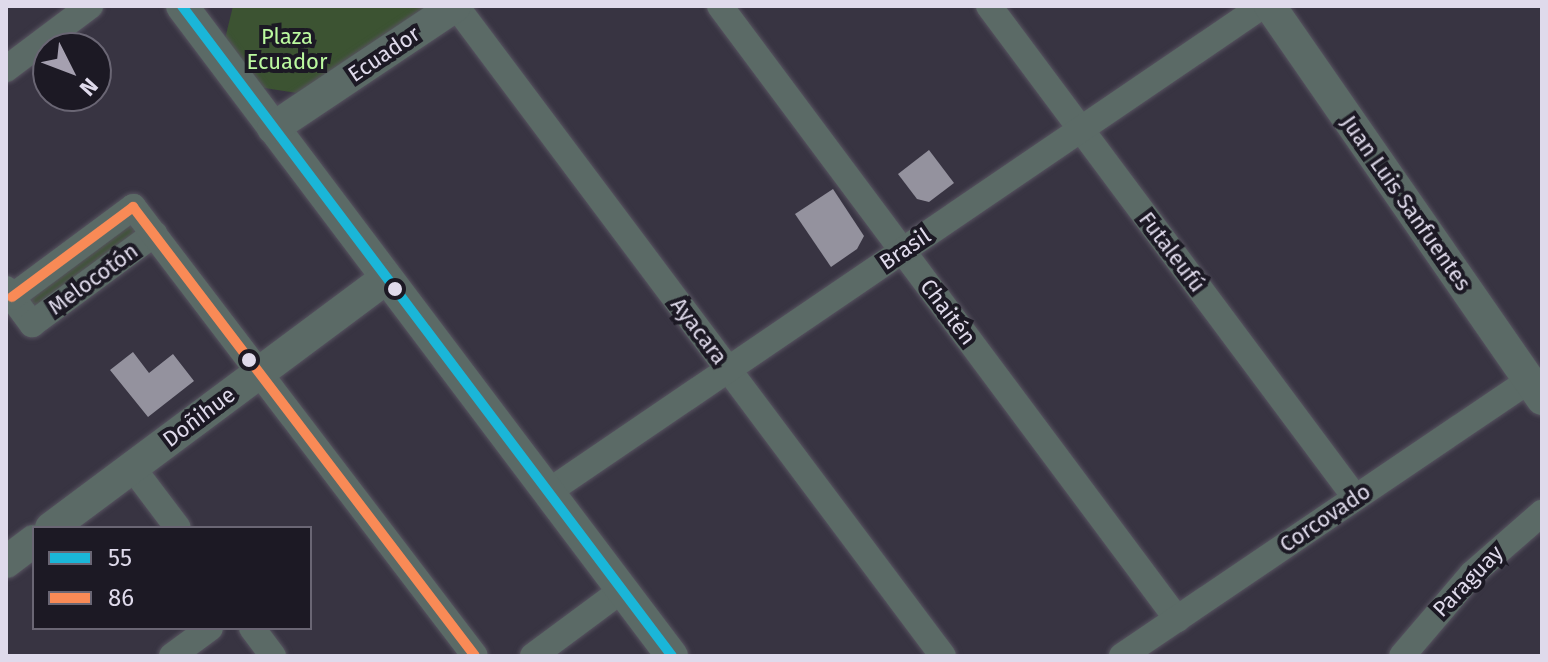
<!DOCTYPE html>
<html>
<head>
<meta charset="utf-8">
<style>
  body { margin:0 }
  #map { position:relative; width:1548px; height:662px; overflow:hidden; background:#383442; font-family:"Fira Sans",sans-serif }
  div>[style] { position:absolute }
  .green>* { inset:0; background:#3c5332; transform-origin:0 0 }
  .building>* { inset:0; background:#94929e }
  .roads { filter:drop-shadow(0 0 2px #575360) drop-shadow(0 0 2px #575360) }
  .minor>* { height:26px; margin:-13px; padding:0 13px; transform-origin:13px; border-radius:13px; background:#5b6a66 }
  .tertiary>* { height:32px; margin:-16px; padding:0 16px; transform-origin:16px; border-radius:16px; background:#5b6a66 }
  .bus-1>* { height:10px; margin:-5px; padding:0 5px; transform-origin:5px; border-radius:5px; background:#1ab6d8 }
  .bus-2>* { height:10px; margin:-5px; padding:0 5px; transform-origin:5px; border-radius:5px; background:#f98a56 }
  .dots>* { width:22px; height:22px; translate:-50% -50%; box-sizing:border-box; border:4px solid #1c1924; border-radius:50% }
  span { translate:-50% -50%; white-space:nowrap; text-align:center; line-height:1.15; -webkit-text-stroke:8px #1c1924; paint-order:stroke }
  .park-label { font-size:22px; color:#bbf89f }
  .street-label { font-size:22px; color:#dfdaeb }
  .frame { position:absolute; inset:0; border:8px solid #dfdaeb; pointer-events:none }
  .legend { position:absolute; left:32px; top:526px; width:280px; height:104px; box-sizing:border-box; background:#1c1924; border:2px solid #6a6674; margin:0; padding:10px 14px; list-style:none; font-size:24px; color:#dfdaeb }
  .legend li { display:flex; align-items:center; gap:16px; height:40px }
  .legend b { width:40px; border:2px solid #6a6674 }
  .north { position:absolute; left:32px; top:32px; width:80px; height:80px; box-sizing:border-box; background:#1c1924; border:2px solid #6a6674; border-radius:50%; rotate:132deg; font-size:22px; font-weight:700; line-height:32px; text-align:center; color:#dfdaeb }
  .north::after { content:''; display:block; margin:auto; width:28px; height:36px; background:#a5a0b0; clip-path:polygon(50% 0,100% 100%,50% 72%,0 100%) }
</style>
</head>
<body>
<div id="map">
  <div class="green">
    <div style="clip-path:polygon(233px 6px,428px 6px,297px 93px,258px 87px,224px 43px)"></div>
    <div style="left:132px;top:214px;width:22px;height:139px;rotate:54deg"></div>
  </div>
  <div class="building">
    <div style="clip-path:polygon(929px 150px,954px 183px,929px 202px,917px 199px,898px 174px)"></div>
    <div style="clip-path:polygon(833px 189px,864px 236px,857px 249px,831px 267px,795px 214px)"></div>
    <div style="clip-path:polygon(133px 352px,149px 373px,173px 354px,194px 381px,148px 417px,110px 370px)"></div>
  </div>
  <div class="roads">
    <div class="minor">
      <div style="left:456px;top:6px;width:812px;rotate:53.16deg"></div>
      <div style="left:720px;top:6px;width:765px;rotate:53.29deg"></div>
      <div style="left:989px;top:6px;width:612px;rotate:53.3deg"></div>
      <div style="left:6px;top:69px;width:105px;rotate:-36.9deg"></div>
      <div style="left:6px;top:289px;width:44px;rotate:53.4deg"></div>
      <div style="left:32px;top:324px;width:152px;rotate:-36.4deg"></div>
      <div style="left:12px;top:297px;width:151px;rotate:-36.6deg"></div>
      <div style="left:133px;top:207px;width:564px;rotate:52.7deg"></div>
      <div style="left:132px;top:467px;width:76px;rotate:53deg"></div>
      <div style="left:548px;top:492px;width:864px;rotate:-34.24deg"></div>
      <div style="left:252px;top:628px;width:35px;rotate:53deg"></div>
      <div style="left:172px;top:656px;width:47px;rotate:-36.4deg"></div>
      <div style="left:533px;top:656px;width:111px;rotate:-36.6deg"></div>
      <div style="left:1122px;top:656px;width:492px;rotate:-34.1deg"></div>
      <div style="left:1402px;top:656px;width:108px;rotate:-49.5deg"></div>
      <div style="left:1472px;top:574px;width:93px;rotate:-41.1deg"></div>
    </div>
    <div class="tertiary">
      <div style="left:182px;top:6px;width:814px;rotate:52.99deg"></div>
      <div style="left:1270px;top:6px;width:478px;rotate:55.3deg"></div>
      <div style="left:273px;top:128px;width:219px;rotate:-33.8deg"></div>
      <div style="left:51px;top:528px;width:418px;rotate:-36.7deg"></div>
      <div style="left:6px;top:562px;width:35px;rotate:-37deg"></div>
    </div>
  </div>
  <div class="bus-1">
    <div style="left:182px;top:6px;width:814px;rotate:52.99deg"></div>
  </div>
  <div class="bus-2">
    <div style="left:12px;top:297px;width:151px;rotate:-36.6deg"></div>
    <div style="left:133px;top:207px;width:564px;rotate:52.7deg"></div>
  </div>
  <div class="dots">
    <div style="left:395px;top:289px;background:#dfdaeb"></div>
    <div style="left:249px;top:360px;background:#dfdaeb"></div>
  </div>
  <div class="park-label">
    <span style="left:287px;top:49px">Plaza<br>Ecuador</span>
  </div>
  <div class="street-label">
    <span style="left:384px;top:54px;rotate:-34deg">Ecuador</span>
    <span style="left:1406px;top:203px;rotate:55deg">Juan Luis Sanfuentes</span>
    <span style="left:905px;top:249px;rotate:-34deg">Brasil</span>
    <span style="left:1172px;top:252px;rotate:53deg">Futaleufú</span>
    <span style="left:93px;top:279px;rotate:-36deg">Melocotón</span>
    <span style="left:948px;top:312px;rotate:53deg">Chaitén</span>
    <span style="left:699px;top:331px;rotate:53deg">Ayacara</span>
    <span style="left:199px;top:417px;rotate:-37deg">Doñihue</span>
    <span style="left:1325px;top:518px;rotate:-34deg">Corcovado</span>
    <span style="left:1468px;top:581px;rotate:-46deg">Paraguay</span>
  </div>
  <div class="frame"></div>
  <ul class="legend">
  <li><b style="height:10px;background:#1ab6d8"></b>55</li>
  <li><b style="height:10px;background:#f98a56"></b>86</li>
  </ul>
  <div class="north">N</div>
</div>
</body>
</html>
